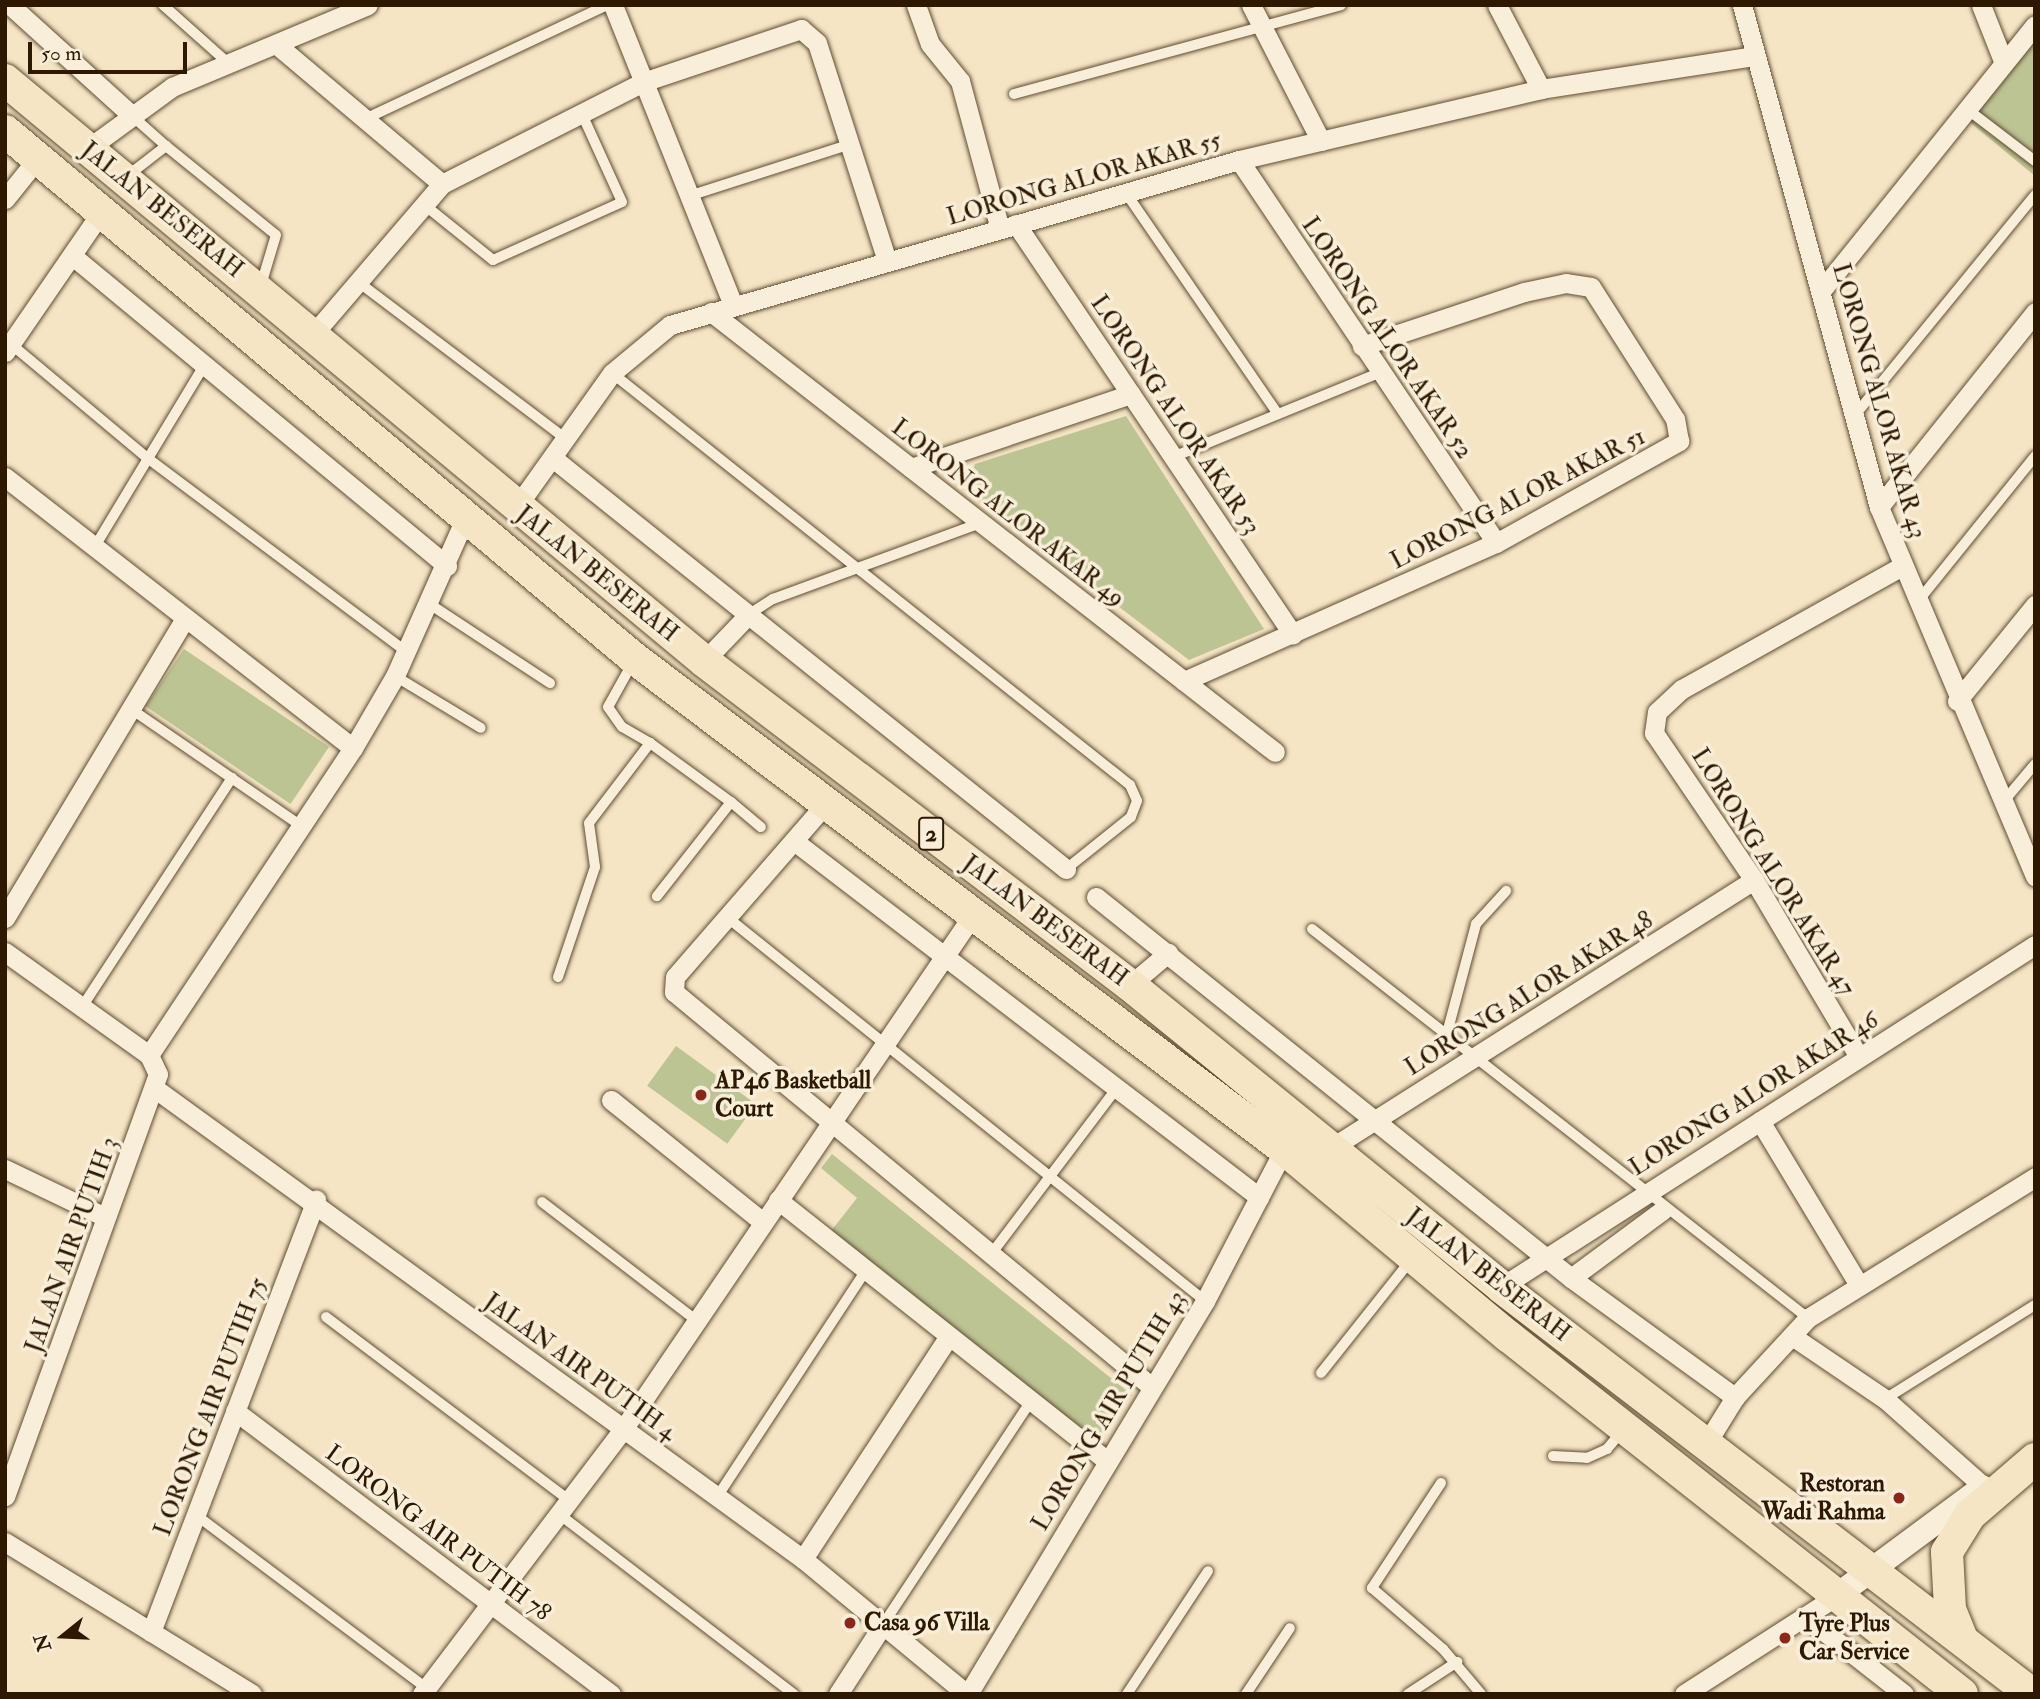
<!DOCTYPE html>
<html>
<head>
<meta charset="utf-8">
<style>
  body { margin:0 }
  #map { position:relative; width:2040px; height:1699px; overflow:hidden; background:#f5e5c5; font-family:"IM FELL Double Pica",serif }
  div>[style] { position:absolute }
  .green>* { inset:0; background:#bdc494; transform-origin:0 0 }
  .roads { filter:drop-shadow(0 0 2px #604c31) drop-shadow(0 0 2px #604c31) }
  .service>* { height:10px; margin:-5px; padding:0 5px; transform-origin:5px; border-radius:5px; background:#f8eed9 }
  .minor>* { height:19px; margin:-9.5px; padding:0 9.5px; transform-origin:9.5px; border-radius:9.5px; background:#f8eed9 }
  .tertiary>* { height:24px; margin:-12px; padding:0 12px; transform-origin:12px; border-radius:12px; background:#f8eed9 }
  .trunk>* { height:32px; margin:-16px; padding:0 16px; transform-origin:16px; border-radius:16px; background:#f5e5c5 }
  .dots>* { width:19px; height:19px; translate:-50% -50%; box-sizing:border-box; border:4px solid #f8eed9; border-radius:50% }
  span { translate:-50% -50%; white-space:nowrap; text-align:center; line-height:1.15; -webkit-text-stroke:7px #f8eed9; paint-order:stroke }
  .shield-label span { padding:2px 5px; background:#f8eed9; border:2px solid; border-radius:5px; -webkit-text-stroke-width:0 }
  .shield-label { font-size:23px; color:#2e1900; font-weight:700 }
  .street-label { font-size:24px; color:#2e1900 }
  .poi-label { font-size:24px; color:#2e1900; font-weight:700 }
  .left { translate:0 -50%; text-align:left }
  .right { translate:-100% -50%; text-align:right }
  .frame { position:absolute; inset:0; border:7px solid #2e1900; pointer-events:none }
  .north { position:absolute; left:28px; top:1601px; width:70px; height:70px; -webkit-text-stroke:5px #f8eed9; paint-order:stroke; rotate:252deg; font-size:19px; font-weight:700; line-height:28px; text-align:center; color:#2e1900 }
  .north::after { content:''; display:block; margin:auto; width:24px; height:32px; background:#2e1900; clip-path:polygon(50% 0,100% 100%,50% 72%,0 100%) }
  .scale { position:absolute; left:28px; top:42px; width:159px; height:32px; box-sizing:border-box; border:4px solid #2e1900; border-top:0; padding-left:9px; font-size:21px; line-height:24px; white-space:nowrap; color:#2e1900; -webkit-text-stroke:5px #f8eed9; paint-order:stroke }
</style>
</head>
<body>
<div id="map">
  <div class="green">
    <div style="clip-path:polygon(2035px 35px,2035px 176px,1966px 119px)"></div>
    <div style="clip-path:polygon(1126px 416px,1264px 629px,1189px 660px,965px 490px,975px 464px)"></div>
    <div style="left:184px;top:649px;width:175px;height:69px;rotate:34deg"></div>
    <div style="left:676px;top:1046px;width:99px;height:49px;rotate:36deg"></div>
    <div style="clip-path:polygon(832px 1154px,1132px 1395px,1094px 1442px,831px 1231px,857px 1198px,821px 1168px)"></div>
  </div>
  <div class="roads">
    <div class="service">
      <div style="left:163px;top:5px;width:87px;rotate:41.7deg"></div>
      <div style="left:1014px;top:94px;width:339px;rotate:-15.2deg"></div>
      <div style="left:1967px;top:109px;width:86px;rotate:37.4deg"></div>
      <div style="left:130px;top:114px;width:48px;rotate:41.6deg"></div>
      <div style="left:365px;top:119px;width:268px;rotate:-25.2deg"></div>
      <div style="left:126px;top:177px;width:51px;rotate:-37.8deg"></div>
      <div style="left:166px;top:146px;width:141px;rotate:39deg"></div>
      <div style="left:276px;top:235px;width:52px;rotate:106.7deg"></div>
      <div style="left:1126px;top:193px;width:268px;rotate:55.5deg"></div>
      <div style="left:689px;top:196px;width:170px;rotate:-17.8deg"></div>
      <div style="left:422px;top:203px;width:91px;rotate:38.8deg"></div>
      <div style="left:493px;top:260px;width:141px;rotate:-24.2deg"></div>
      <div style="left:622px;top:202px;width:99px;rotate:-114.5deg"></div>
      <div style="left:357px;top:281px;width:262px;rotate:37.1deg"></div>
      <div style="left:11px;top:344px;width:176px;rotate:39.9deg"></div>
      <div style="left:146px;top:457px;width:324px;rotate:36.8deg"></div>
      <div style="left:612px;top:373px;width:662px;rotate:38.5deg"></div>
      <div style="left:1130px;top:785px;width:17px;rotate:66deg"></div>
      <div style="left:1137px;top:801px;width:17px;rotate:111deg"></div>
      <div style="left:1131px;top:817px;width:83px;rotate:141.3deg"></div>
      <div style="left:1855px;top:415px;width:284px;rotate:-50.7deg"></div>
      <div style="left:1173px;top:457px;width:222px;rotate:-22.2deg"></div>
      <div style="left:94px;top:548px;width:213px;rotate:-58.9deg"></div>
      <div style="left:1919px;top:600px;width:185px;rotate:-51.1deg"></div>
      <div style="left:428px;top:603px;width:146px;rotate:33.3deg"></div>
      <div style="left:748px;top:615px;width:30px;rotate:-33deg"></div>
      <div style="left:773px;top:599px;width:221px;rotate:-20.1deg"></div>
      <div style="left:395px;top:676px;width:100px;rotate:31.2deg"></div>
      <div style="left:131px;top:709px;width:209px;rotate:34.5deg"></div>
      <div style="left:650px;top:743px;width:100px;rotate:36.1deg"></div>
      <div style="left:731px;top:802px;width:120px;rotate:128.2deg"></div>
      <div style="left:2004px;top:801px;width:48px;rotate:-50deg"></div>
      <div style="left:731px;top:802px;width:39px;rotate:40deg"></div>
      <div style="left:728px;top:918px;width:612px;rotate:38.76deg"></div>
      <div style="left:1312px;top:929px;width:630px;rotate:38.11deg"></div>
      <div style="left:558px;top:977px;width:116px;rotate:-71.4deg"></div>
      <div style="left:595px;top:867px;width:44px;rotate:-97.8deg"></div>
      <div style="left:589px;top:823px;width:101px;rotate:-52.7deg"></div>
      <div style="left:650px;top:743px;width:32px;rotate:-150deg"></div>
      <div style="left:622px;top:727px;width:24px;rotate:-125deg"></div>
      <div style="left:608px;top:707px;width:51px;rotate:-60.9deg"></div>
      <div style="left:82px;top:1007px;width:274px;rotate:-56.8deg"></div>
      <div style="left:1446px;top:1037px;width:117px;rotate:-75.1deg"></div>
      <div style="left:1476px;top:924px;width:45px;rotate:-47.7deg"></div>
      <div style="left:542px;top:1202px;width:195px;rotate:37.5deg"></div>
      <div style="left:992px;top:1253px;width:207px;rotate:-52.9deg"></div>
      <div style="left:326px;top:1317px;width:304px;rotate:37deg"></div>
      <div style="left:1321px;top:1373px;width:143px;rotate:-51.5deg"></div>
      <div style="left:1885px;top:1399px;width:177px;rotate:-32.1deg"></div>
      <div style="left:1553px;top:1456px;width:34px;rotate:3deg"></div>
      <div style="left:1587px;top:1458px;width:22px;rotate:-24deg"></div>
      <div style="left:1607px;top:1449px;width:23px;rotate:-50deg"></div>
      <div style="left:1441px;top:1483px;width:126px;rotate:123.3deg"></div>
      <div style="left:1372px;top:1588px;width:94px;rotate:40.7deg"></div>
      <div style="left:1443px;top:1649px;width:59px;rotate:49.8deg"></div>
      <div style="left:717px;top:1497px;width:269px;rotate:-56.7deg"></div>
      <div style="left:559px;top:1514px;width:296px;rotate:37.5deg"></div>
      <div style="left:196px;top:1515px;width:288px;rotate:36.9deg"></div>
      <div style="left:884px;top:1623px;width:263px;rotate:-56.5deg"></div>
      <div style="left:1127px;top:1694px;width:147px;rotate:-56.6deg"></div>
      <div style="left:1246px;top:1694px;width:79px;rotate:-56.3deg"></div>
      <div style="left:1408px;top:1694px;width:59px;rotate:-33.1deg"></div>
    </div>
    <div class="minor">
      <div style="left:10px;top:5px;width:161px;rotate:42.2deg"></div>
      <div style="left:613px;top:5px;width:323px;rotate:68.2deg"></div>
      <div style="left:916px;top:5px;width:41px;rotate:70.3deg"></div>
      <div style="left:930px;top:44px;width:48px;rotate:51deg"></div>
      <div style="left:960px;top:81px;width:153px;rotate:74.9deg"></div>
      <div style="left:1251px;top:5px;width:153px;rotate:62.8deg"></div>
      <div style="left:1497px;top:5px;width:95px;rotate:62.4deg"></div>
      <div style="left:1742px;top:5px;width:520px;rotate:74.74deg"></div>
      <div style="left:1879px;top:507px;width:401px;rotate:67.1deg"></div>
      <div style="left:1981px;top:5px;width:62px;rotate:68.4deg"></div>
      <div style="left:277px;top:45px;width:216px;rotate:40.1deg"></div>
      <div style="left:86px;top:150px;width:107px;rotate:-36.2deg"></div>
      <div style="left:172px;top:87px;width:212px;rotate:-22.7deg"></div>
      <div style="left:1239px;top:160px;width:461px;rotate:56.1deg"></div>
      <div style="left:5px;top:199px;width:51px;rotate:-51.3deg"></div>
      <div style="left:1016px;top:224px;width:495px;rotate:56deg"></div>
      <div style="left:75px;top:258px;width:483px;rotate:39.6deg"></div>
      <div style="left:1821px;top:291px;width:341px;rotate:-51.2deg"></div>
      <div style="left:711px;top:312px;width:715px;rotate:37.96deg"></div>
      <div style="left:315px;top:332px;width:195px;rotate:-49.4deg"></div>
      <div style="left:442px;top:184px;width:225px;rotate:-26.9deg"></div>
      <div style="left:643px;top:82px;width:167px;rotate:-18.5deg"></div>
      <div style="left:801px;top:29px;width:21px;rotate:41deg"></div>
      <div style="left:817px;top:43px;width:229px;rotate:72.2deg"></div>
      <div style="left:5px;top:352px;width:168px;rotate:-55.5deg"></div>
      <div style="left:554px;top:459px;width:656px;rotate:38.69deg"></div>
      <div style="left:911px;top:468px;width:232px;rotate:-18.6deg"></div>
      <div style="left:5px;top:477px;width:441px;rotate:37.9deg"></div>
      <div style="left:1879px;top:507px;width:250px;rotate:-51.3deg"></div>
      <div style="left:515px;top:509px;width:167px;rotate:-54.5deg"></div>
      <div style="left:612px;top:373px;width:75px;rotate:-39.6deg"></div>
      <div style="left:670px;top:325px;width:592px;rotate:-16.17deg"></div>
      <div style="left:1239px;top:160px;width:310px;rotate:-13.2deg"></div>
      <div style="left:1541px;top:89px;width:217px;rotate:-8.8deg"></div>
      <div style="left:704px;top:661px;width:64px;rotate:-46.3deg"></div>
      <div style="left:1184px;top:681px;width:341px;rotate:-23.9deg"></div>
      <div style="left:1496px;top:543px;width:210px;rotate:-29.1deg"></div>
      <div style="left:1679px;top:441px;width:22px;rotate:-100deg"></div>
      <div style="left:1675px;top:419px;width:156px;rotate:-122.5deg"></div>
      <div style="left:1591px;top:287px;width:25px;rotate:-171deg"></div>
      <div style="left:1566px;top:283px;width:43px;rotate:167.9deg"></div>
      <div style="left:1524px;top:292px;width:171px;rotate:161.6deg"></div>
      <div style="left:1957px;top:701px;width:124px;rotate:-50.9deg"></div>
      <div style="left:828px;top:801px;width:233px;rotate:131deg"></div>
      <div style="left:675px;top:977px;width:15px;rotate:94deg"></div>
      <div style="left:674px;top:992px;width:620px;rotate:39.57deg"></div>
      <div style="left:794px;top:841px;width:586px;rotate:37.44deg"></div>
      <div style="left:1096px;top:897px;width:609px;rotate:38.73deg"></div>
      <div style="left:1571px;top:1278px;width:203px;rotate:36deg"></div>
      <div style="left:5px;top:918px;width:349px;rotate:-59deg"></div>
      <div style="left:5px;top:952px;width:177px;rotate:35.6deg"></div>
      <div style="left:149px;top:1055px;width:21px;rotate:65deg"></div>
      <div style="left:158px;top:1074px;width:449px;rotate:109.9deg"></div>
      <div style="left:1130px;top:985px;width:50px;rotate:-40.1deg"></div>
      <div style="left:149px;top:1055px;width:369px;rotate:-56.4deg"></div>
      <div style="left:353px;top:748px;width:83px;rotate:-59.7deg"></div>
      <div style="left:395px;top:676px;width:172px;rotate:-66deg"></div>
      <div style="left:1859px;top:1057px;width:206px;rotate:-120.7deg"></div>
      <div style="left:1754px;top:880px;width:178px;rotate:-124.2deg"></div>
      <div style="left:1654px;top:733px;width:21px;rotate:-82deg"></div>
      <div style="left:1657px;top:712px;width:34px;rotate:-43deg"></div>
      <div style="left:1682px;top:689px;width:252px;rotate:-29.2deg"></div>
      <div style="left:157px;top:1090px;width:798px;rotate:35.98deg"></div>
      <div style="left:803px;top:1559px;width:212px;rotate:39.5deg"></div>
      <div style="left:611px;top:1100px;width:195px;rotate:38.8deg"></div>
      <div style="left:1760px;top:1121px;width:192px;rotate:58.9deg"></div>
      <div style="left:1331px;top:1148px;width:501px;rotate:-32.36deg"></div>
      <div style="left:5px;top:1169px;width:111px;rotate:25.6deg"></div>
      <div style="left:778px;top:1200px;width:421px;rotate:38.4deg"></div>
      <div style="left:1571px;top:1278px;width:114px;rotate:-36.5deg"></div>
      <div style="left:1501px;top:1287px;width:634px;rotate:-32.64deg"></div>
      <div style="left:1792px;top:1336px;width:112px;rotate:34.1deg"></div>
      <div style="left:1885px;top:1399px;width:132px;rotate:41.6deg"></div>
      <div style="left:235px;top:1411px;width:471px;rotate:37deg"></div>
      <div style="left:1706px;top:1444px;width:55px;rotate:-58.3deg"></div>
      <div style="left:1735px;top:1397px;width:108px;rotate:-47.3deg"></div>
      <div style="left:1808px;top:1318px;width:267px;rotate:-31.8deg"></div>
      <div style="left:5px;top:1542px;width:290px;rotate:31.6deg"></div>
      <div style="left:803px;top:1559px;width:263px;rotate:-56.8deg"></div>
      <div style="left:1807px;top:1618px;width:123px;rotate:38.1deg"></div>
      <div style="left:151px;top:1632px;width:463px;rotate:-69.1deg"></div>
      <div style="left:422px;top:1694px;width:334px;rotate:-52.8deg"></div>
      <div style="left:624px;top:1428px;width:619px;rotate:-55.8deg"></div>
      <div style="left:838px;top:1694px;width:85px;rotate:-57.1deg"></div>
      <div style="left:968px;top:1694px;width:459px;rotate:-58.9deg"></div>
      <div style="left:1205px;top:1301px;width:171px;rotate:-62.5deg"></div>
      <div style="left:1684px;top:1694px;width:179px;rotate:-32.7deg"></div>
    </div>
    <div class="tertiary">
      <div style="left:1835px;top:1597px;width:184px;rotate:-36.6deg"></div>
    </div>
    <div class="trunk">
      <div style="left:5px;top:80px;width:909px;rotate:39.73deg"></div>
      <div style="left:704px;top:661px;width:535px;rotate:37.26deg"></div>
      <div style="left:1130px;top:985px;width:478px;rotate:39.1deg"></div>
      <div style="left:1501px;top:1287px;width:669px;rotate:37.47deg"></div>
      <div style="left:5px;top:131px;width:822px;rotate:39.97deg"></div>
      <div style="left:635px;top:659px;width:813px;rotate:37.05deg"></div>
      <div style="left:1284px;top:1149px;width:292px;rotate:39.9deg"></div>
      <div style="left:1508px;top:1336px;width:578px;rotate:38.26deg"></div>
      <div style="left:1962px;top:1639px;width:32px;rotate:-112deg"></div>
      <div style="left:1950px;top:1609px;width:57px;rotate:-93deg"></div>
      <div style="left:1947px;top:1552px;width:44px;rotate:-58.1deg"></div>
      <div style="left:1970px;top:1515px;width:86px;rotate:-40.7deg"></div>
    </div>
  </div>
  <div class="dots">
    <div style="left:701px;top:1095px;background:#8f2418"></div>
    <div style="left:1899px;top:1498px;background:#8f2418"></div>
    <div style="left:850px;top:1623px;background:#8f2418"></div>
    <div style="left:1785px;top:1638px;background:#8f2418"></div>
  </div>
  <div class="shield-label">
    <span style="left:931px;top:834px">2</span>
  </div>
  <div class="street-label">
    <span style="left:1084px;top:179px;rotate:-16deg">LORONG ALOR AKAR 55</span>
    <span style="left:162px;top:210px;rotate:39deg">JALAN BESERAH</span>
    <span style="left:1387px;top:338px;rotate:56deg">LORONG ALOR AKAR 52</span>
    <span style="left:1879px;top:401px;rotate:74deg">LORONG ALOR AKAR 43</span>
    <span style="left:1175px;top:415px;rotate:56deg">LORONG ALOR AKAR 53</span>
    <span style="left:1518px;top:499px;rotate:-27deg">LORONG ALOR AKAR 51</span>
    <span style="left:1008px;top:513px;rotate:38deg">LORONG ALOR AKAR 49</span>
    <span style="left:597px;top:574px;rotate:39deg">JALAN BESERAH</span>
    <span style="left:1773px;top:872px;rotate:58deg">LORONG ALOR AKAR 47</span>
    <span style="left:1045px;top:921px;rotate:37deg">JALAN BESERAH</span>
    <span style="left:1529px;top:994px;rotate:-32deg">LORONG ALOR AKAR 48</span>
    <span style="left:1754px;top:1094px;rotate:-32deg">LORONG ALOR AKAR 46</span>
    <span style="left:72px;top:1245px;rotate:-70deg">JALAN AIR PUTIH 3</span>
    <span style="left:1488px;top:1275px;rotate:38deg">JALAN BESERAH</span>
    <span style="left:580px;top:1367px;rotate:36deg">JALAN AIR PUTIH 4</span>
    <span style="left:211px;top:1407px;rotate:-69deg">LORONG AIR PUTIH 75</span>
    <span style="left:1109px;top:1411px;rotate:-59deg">LORONG AIR PUTIH 43</span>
    <span style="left:438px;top:1533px;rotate:37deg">LORONG AIR PUTIH 78</span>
  </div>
  <div class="poi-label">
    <span class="left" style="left:715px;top:1095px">AP46 Basketball<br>Court</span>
    <span class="right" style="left:1885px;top:1498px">Restoran<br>Wadi Rahma</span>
    <span class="left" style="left:864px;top:1623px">Casa 96 Villa</span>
    <span class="left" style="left:1799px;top:1638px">Tyre Plus<br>Car Service</span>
  </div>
  <div class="frame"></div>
  <div class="north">N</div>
  <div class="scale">50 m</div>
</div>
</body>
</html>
